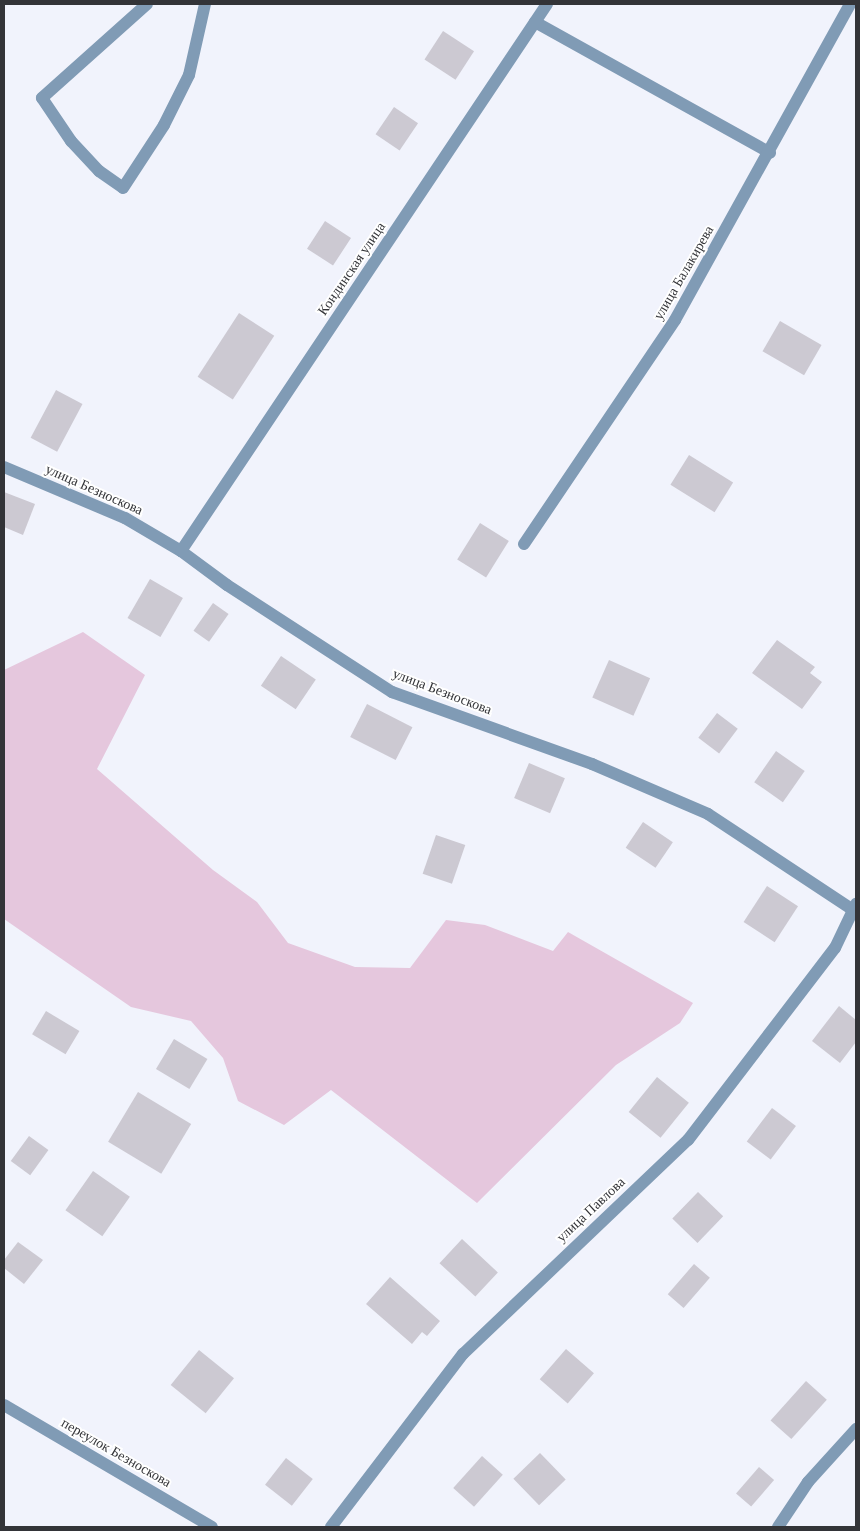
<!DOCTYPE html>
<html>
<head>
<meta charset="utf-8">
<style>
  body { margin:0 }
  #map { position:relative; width:860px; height:1531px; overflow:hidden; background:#f1f3fc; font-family:"Times New Roman",serif }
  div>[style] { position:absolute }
  .green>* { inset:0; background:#e5c7dd }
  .building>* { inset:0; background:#ccc9d2; transform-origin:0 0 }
  .minor>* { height:12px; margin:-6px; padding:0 6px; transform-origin:6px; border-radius:6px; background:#809bb5 }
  span { translate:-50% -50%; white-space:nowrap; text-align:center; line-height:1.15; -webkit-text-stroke:4px #fff; paint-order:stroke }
  .street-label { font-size:14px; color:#333438 }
  .frame { position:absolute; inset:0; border:5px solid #333438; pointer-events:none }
</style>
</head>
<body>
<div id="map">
  <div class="green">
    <div style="clip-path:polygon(83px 632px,145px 675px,97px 769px,213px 870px,257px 902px,288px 943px,355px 967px,410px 968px,446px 920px,485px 925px,553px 951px,568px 932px,693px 1003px,680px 1023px,616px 1065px,477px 1203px,331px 1090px,284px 1125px,238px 1101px,223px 1058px,191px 1021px,131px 1007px,4px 919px,4px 670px)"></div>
  </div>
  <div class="building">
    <div style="left:443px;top:31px;width:37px;height:34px;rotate:33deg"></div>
    <div style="left:394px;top:107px;width:29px;height:33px;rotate:34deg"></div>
    <div style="left:325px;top:221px;width:31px;height:33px;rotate:33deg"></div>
    <div style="left:239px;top:313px;width:42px;height:76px;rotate:33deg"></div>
    <div style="left:780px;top:321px;width:48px;height:35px;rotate:30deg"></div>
    <div style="left:56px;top:390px;width:30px;height:54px;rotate:28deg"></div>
    <div style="left:689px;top:455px;width:52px;height:35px;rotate:32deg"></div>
    <div style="clip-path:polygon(4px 492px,35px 504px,23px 535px,4px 527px)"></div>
    <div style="left:480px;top:523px;width:34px;height:43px;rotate:32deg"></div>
    <div style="left:150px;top:579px;width:38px;height:45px;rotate:30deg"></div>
    <div style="left:213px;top:603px;width:19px;height:34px;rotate:35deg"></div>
    <div style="clip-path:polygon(777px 640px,815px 667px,810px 673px,822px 682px,802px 709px,752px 673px)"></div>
    <div style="left:281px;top:656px;width:42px;height:36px;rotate:34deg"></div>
    <div style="left:609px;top:660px;width:45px;height:41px;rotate:24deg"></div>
    <div style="left:367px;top:704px;width:51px;height:37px;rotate:27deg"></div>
    <div style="left:717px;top:713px;width:26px;height:31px;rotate:37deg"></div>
    <div style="left:776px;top:751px;width:35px;height:38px;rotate:35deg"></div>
    <div style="left:529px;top:763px;width:39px;height:38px;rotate:23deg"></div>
    <div style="left:643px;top:822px;width:36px;height:31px;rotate:34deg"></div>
    <div style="left:436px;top:835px;width:31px;height:41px;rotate:19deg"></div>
    <div style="left:767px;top:886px;width:37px;height:43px;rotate:33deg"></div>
    <div style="clip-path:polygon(839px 1006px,856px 1020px,856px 1042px,840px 1063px,812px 1041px)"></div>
    <div style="left:46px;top:1011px;width:39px;height:27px;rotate:31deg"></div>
    <div style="left:174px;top:1039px;width:39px;height:35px;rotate:31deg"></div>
    <div style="left:657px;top:1077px;width:41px;height:45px;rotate:39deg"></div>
    <div style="left:138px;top:1092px;width:62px;height:58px;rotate:31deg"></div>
    <div style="left:772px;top:1108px;width:30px;height:42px;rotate:37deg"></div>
    <div style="left:29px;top:1136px;width:24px;height:31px;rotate:36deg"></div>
    <div style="left:93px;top:1171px;width:45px;height:48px;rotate:35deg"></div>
    <div style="left:698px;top:1192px;width:35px;height:37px;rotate:44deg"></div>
    <div style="left:462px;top:1239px;width:49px;height:33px;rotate:43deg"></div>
    <div style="clip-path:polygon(18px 1242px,43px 1260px,24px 1284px,4px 1268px,4px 1260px)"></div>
    <div style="left:694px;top:1264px;width:21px;height:40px;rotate:41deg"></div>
    <div style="clip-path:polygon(390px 1277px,440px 1321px,427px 1336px,422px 1332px,412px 1344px,366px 1304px)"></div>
    <div style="left:566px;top:1349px;width:37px;height:40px;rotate:41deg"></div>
    <div style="left:199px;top:1350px;width:45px;height:45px;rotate:39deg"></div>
    <div style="left:806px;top:1381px;width:28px;height:53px;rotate:42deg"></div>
    <div style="left:540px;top:1453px;width:37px;height:37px;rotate:46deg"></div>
    <div style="left:482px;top:1456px;width:28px;height:43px;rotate:42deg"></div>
    <div style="left:286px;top:1458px;width:34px;height:34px;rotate:38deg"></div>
    <div style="left:759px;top:1467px;width:20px;height:35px;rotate:41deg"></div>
  </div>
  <div class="minor">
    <div style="left:147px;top:4px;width:141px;rotate:138.2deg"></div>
    <div style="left:42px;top:98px;width:52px;rotate:56deg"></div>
    <div style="left:71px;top:141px;width:41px;rotate:47deg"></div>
    <div style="left:99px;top:171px;width:29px;rotate:35deg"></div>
    <div style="left:123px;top:188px;width:75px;rotate:-56.9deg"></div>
    <div style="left:164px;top:125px;width:56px;rotate:-63.4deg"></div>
    <div style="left:189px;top:75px;width:73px;rotate:-77.3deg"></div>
    <div style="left:535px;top:22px;width:269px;rotate:29.1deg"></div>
    <div style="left:4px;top:467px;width:131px;rotate:22.9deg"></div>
    <div style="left:125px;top:518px;width:65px;rotate:30.5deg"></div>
    <div style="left:181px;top:551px;width:57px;rotate:36.5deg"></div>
    <div style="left:227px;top:585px;width:197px;rotate:33deg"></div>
    <div style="left:392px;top:692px;width:213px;rotate:19.8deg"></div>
    <div style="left:592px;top:764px;width:126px;rotate:23.3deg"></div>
    <div style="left:708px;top:814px;width:174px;rotate:33.5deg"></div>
    <div style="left:524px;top:544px;width:270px;rotate:-56deg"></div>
    <div style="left:675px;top:320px;width:361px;rotate:-61deg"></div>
    <div style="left:181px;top:551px;width:658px;rotate:-56.21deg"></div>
    <div style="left:4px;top:1405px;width:241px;rotate:30.4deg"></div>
    <div style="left:331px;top:1527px;width:218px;rotate:-52.7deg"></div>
    <div style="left:463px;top:1354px;width:311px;rotate:-43.6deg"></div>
    <div style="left:688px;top:1140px;width:242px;rotate:-52.6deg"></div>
    <div style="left:835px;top:948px;width:49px;rotate:-64.5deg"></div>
    <div style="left:778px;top:1527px;width:54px;rotate:-56.3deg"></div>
    <div style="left:808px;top:1482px;width:72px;rotate:-47.8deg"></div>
  </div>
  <div class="street-label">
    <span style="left:352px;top:269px;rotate:-56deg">Кондинская улица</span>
    <span style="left:684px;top:273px;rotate:-60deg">улица Балакирева</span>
    <span style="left:94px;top:490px;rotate:24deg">улица Безноскова</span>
    <span style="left:442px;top:692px;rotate:21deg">улица Безноскова</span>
    <span style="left:591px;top:1210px;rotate:-43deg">улица Павлова</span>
    <span style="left:116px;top:1453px;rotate:30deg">переулок Безноскова</span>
  </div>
  <div class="frame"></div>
</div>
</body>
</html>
